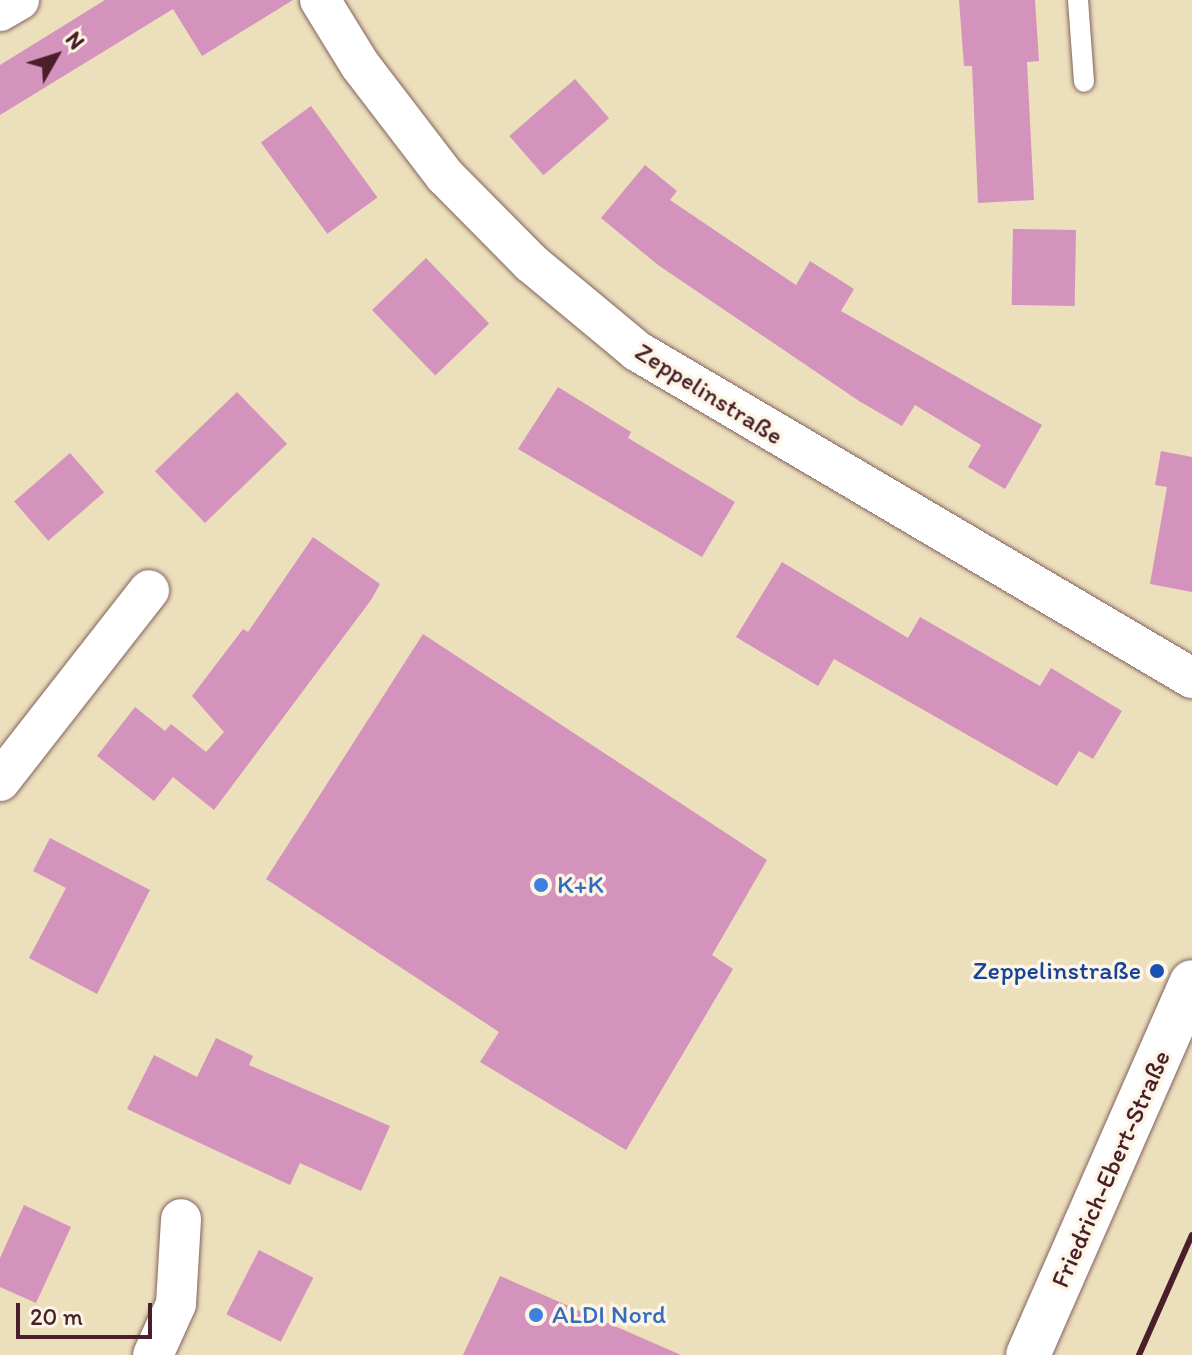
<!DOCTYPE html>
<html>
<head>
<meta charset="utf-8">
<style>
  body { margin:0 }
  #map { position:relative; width:1192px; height:1355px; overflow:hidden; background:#ecdfbc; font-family:Itim,sans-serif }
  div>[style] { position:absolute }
  .building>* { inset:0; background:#d493bd; transform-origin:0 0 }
  .roads { filter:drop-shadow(0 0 2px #83625e) drop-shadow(0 0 2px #83625e) }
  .lane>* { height:20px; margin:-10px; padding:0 10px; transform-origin:10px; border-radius:10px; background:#fff }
  .street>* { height:40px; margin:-20px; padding:0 20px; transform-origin:20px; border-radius:20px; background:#fff }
  .secondary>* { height:44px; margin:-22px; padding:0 22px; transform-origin:22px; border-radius:22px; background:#fff }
  .rail>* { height:6px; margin:-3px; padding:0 3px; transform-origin:3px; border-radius:3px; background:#4a1f2b }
  .dots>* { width:22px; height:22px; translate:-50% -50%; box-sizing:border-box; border:4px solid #fcf5e5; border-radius:50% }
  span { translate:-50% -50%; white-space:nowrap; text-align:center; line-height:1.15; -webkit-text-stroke:7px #fcf5e5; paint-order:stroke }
  .street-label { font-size:26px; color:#4a1f2b }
  .shop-label { font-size:26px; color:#366cbe }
  .left { translate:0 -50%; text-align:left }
  .transit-label { font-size:26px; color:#164399 }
  .right { translate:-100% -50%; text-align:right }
  .north { position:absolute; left:16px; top:16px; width:80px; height:80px; -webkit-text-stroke:6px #fcf5e5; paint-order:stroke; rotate:51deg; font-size:22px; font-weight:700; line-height:32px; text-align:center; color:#4a1f2b }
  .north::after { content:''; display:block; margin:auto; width:28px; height:36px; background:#4a1f2b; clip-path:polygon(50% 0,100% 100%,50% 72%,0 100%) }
  .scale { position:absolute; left:16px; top:1303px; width:136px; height:36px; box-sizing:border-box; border:4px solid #4a1f2b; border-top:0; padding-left:10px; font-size:24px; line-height:28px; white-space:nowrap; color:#4a1f2b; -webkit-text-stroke:6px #fcf5e5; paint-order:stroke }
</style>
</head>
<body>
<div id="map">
  <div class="building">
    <div style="clip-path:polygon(105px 0,293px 0,202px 56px,173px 9px,0 115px,0 65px)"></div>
    <div style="clip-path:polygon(959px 0,1035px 0,1039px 61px,1027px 62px,1034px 200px,978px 203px,972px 66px,964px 66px)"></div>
    <div style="left:575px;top:79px;width:52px;height:87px;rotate:49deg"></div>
    <div style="left:311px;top:106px;width:113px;height:62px;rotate:54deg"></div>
    <div style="clip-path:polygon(645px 165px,677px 191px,670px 200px,796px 285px,810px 261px,854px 289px,841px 311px,1042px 425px,1005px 489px,968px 467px,981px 445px,915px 405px,902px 426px,859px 401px,658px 265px,601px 218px)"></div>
    <div style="left:1013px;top:229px;width:63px;height:76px;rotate:1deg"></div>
    <div style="left:426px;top:258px;width:91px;height:75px;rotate:46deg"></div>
    <div style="clip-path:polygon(558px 387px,631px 432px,628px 438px,735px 502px,702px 557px,518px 449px)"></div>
    <div style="left:237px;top:392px;width:72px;height:114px;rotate:46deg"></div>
    <div style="clip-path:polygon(1161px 451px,1192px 457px,1192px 592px,1150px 584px,1167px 487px,1155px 485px)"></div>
    <div style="left:70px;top:453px;width:52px;height:74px;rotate:49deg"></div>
    <div style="clip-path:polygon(313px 537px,380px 584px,371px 600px,214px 810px,173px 777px,154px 801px,97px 756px,135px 707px,165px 731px,171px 724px,206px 752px,224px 732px,192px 696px,243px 629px,248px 632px)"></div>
    <div style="clip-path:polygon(782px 562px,908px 638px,920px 617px,1040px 686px,1051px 668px,1122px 711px,1093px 759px,1079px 751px,1057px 786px,834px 659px,818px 686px,736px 637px)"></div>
    <div style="clip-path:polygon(423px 634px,767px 860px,712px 955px,733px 969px,626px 1150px,480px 1062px,499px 1032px,266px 879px)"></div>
    <div style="clip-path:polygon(50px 838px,150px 890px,97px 994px,29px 958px,66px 888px,33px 871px)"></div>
    <div style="clip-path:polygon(216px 1038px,253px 1056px,249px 1065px,390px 1126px,361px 1191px,300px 1163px,290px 1185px,127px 1109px,154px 1055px,197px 1077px)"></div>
    <div style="clip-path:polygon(24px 1205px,71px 1227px,36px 1303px,0 1287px,0 1258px)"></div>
    <div style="left:259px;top:1250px;width:61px;height:72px;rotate:27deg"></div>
    <div style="clip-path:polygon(500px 1276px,681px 1355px,463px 1355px)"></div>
  </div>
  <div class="roads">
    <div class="lane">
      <div style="left:1078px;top:0;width:82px;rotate:85.8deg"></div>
    </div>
    <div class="street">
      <div style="left:320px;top:0;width:76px;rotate:58.4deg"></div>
      <div style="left:360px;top:65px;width:140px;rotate:52.6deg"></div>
      <div style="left:445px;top:176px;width:122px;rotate:45.3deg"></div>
      <div style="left:531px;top:263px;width:138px;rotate:39.7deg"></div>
      <div style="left:637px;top:351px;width:644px;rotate:30.51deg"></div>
      <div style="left:0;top:11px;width:22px;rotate:-30deg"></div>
      <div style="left:0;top:781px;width:242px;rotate:-52deg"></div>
      <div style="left:153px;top:1355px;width:56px;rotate:-65.7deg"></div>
      <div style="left:176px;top:1304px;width:85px;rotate:-86.6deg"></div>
    </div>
    <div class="secondary">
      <div style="left:1028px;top:1355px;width:407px;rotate:-66.3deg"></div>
    </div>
  </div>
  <div class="rail">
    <div style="left:1139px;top:1355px;width:131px;rotate:-66.2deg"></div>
  </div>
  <div class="dots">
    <div style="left:541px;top:885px;background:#3f7fe0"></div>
    <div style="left:1157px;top:971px;background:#1a4fb4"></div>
    <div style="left:536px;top:1315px;background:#3f7fe0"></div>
  </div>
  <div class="street-label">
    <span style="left:709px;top:394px;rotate:32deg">Zeppelinstraße</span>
    <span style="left:1111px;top:1169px;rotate:-66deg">Friedrich-Ebert-Straße</span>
  </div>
  <div class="shop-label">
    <span class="left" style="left:557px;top:885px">K+K</span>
    <span class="left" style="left:552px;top:1315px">ALDI Nord</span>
  </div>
  <div class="transit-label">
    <span class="right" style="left:1141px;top:971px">Zeppelinstraße</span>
  </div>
  <div class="north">N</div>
  <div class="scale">20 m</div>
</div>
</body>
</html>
